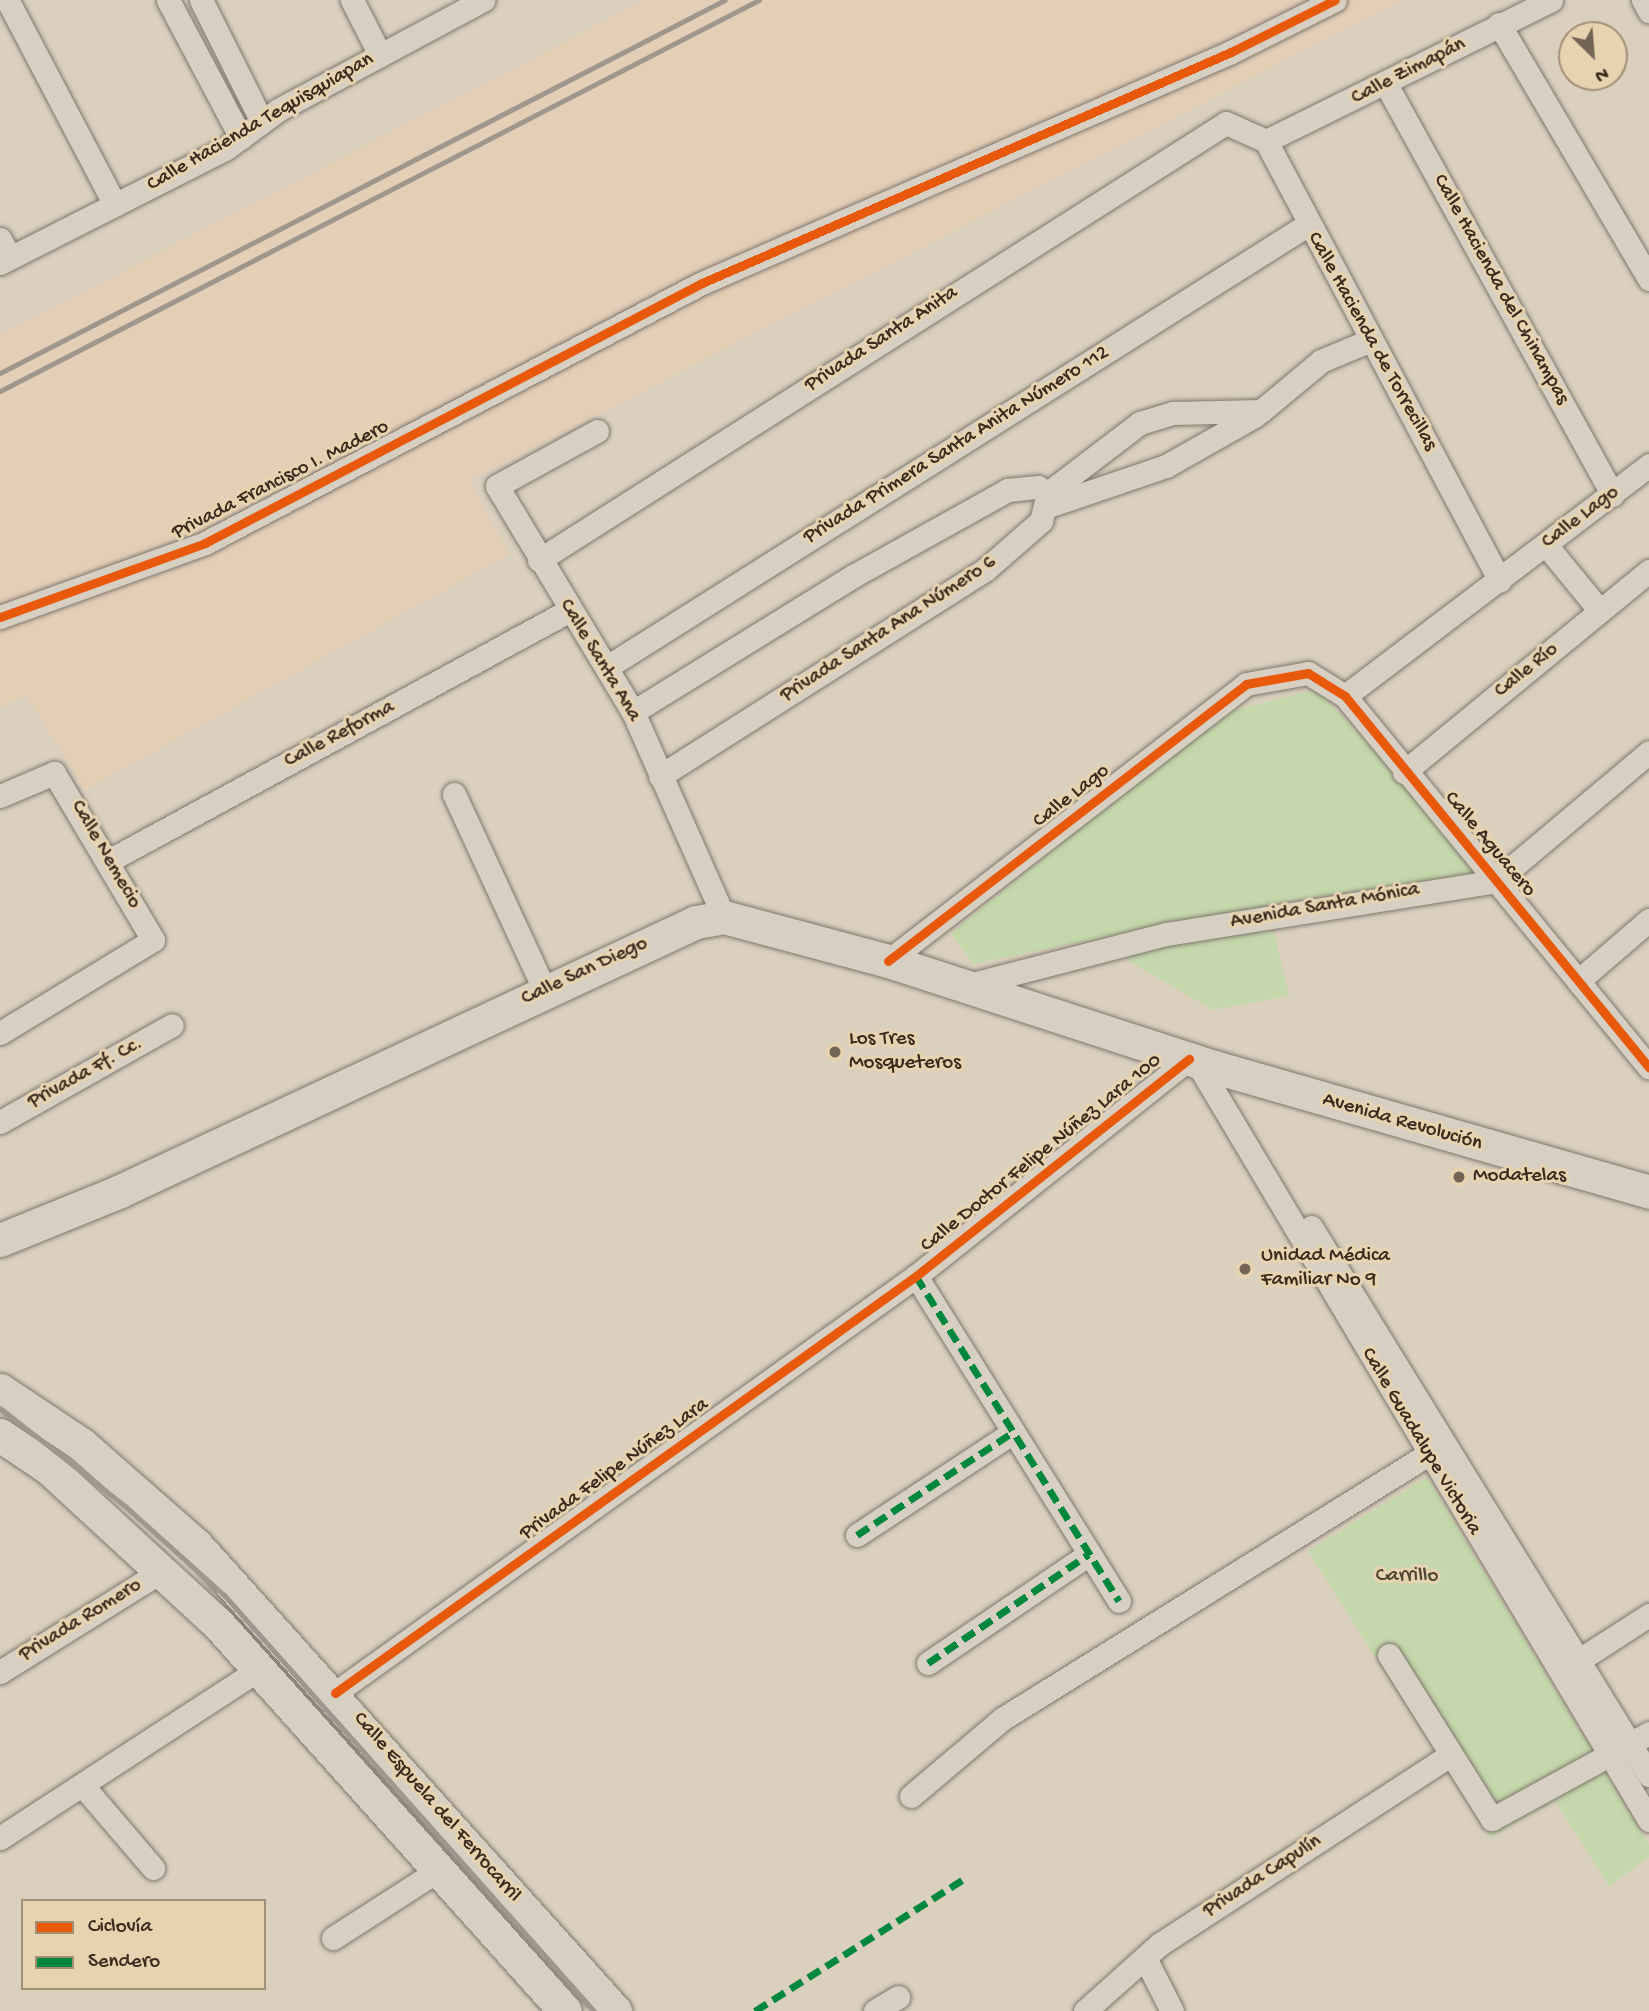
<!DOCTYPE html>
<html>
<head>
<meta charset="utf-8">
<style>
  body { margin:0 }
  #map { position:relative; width:1649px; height:2011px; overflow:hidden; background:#dbd0be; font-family:"Gochi Hand",sans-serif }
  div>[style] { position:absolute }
  .built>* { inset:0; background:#e5ceb6 }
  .green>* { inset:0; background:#c4d8ab }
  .roads { filter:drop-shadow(0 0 2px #7e766b) drop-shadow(0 0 2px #7e766b) }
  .street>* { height:23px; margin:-11.5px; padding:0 11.5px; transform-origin:11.5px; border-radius:11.5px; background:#d7cfc2 }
  .secondary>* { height:33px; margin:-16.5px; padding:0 16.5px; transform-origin:16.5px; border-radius:16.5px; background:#d7cfc2 }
  .rail>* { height:5px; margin:-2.5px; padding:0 2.5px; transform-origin:2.5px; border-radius:2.5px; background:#9f978e }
  .quiet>* { height:7px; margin-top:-3.5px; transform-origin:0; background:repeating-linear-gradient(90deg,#00873e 0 14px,transparent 0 21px) }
  .cycleway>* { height:9px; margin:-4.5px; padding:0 4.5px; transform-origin:4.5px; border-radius:4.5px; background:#e8590c }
  .dots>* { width:19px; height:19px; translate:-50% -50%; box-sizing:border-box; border:4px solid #e8d3b1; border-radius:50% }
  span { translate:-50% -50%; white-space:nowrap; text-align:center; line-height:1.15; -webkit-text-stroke:6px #e8d3b1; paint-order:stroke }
  .street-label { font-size:21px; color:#3b2a1e }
  .poi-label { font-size:21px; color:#3b2a1e }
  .left { translate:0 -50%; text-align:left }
  .park-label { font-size:21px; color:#4d4531 }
  .legend { position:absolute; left:21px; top:1899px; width:245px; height:91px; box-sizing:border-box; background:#e8d3b1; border:2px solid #a38f76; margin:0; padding:9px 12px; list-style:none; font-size:21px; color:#3b2a1e }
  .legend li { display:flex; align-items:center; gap:14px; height:35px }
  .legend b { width:35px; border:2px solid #a38f76 }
  .north { position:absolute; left:1558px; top:21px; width:70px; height:70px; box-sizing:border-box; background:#e8d3b1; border:2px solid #a38f76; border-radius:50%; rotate:155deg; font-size:19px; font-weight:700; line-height:28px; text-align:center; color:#3b2a1e }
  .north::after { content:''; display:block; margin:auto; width:24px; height:32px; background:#736456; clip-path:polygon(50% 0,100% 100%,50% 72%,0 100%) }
</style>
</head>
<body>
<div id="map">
  <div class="built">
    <div style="clip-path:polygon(645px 0,1403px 0,469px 481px,510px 554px,85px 790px,26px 695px,0 708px,0 335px)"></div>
  </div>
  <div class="green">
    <div style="clip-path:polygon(1318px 689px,1474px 860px,1473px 874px,1267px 904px,1289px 996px,1213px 1010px,1122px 957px,1155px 950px,1148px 928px,973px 964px,951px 933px,1220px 714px)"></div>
    <div style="clip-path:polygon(1427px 1477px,1649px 1845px,1649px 1857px,1609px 1886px,1555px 1801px,1490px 1838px,1308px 1551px)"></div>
  </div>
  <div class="roads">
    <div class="street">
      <div style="left:168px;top:0;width:156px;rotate:62.1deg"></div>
      <div style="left:201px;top:0;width:136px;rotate:63.4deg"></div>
      <div style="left:352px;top:0;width:62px;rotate:63deg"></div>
      <div style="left:1643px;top:0;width:13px;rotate:61deg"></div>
      <div style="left:9px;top:3px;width:228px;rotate:62.3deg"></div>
      <div style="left:1499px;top:24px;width:296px;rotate:59.5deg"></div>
      <div style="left:1387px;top:86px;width:467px;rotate:61.1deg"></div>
      <div style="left:1266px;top:141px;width:318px;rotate:-26.3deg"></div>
      <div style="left:0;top:239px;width:21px;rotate:62deg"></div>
      <div style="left:0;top:263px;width:252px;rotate:-26.9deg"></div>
      <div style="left:225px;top:149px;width:66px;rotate:-36.3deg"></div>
      <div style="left:278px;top:110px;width:233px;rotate:-28.2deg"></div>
      <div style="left:597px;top:431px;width:114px;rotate:151.2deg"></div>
      <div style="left:497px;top:486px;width:264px;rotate:59deg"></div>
      <div style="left:633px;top:712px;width:224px;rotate:66.1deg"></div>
      <div style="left:1048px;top:506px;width:125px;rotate:-18.7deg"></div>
      <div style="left:1166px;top:466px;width:103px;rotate:-29.5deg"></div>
      <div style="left:1546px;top:545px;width:85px;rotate:50.7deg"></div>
      <div style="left:539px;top:560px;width:814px;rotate:-32.46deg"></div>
      <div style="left:1226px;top:123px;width:44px;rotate:24.2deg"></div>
      <div style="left:1266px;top:141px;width:498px;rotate:62deg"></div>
      <div style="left:0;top:617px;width:218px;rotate:-19.8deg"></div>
      <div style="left:205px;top:543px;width:561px;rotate:-27.62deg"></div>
      <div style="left:702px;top:283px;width:577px;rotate:-23.59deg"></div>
      <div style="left:1231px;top:52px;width:116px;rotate:-26.6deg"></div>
      <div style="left:607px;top:667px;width:828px;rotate:-32.27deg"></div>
      <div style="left:1345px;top:696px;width:382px;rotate:-37.2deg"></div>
      <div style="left:633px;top:712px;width:261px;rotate:-31.7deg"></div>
      <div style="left:855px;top:575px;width:175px;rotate:-29.1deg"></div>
      <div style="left:1008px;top:490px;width:30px;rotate:-6deg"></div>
      <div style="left:1038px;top:487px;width:12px;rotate:31deg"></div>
      <div style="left:1404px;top:772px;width:317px;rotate:-39.4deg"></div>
      <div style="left:660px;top:776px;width:386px;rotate:-32.4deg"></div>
      <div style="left:986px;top:569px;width:73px;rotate:-41.1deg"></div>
      <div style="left:1041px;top:521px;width:29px;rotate:-76deg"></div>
      <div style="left:1048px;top:493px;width:116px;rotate:-37.3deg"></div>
      <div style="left:1140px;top:423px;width:34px;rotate:-17deg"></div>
      <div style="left:1173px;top:413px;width:88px;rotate:-1.3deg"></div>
      <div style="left:1261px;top:411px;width:78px;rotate:-39.8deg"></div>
      <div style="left:1321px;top:361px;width:54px;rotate:-22.8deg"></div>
      <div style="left:454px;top:794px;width:217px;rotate:65.2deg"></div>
      <div style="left:0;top:796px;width:59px;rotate:-23.1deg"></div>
      <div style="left:54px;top:773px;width:194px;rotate:59.3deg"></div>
      <div style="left:153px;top:940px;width:179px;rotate:148.7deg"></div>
      <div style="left:110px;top:860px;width:524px;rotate:-28.52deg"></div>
      <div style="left:888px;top:961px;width:453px;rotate:-37.7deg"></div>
      <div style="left:1246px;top:684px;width:63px;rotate:-10.1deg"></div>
      <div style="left:1308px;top:673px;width:44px;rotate:31.9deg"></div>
      <div style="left:1345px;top:696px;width:480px;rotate:50.7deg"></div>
      <div style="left:1578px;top:981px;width:94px;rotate:-40.7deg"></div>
      <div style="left:965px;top:986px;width:208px;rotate:-14.5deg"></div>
      <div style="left:1166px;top:934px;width:334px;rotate:-9.1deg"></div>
      <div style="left:1496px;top:881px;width:200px;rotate:-40.1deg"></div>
      <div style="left:1196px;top:1061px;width:884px;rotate:59.17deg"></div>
      <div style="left:0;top:1122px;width:197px;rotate:-29.4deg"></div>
      <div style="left:1311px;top:1227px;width:644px;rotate:58.33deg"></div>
      <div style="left:916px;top:1276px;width:383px;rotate:58deg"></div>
      <div style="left:857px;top:1535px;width:187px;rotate:-33.4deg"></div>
      <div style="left:1389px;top:1655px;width:194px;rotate:57.9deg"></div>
      <div style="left:1492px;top:1819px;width:179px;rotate:-28.7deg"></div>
      <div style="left:1576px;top:1662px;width:87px;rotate:-32.8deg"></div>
      <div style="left:928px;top:1663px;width:194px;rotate:-34.1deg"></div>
      <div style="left:0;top:1672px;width:192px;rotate:-32deg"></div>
      <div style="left:335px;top:1693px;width:715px;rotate:-35.67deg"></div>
      <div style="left:916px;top:1276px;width:349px;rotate:-38.5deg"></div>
      <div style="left:83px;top:1786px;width:108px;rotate:49.5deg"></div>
      <div style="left:911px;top:1796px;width:119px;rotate:-40.2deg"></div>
      <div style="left:1002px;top:1719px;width:500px;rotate:-31.85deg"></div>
      <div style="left:0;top:1838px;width:308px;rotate:-33.1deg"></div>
      <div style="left:333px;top:1938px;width:124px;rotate:-32.8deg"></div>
      <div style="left:1145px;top:1958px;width:59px;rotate:63deg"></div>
      <div style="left:875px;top:2011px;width:27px;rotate:-31deg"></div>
      <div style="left:1085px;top:2011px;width:101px;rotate:-41.8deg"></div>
      <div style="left:1160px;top:1944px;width:346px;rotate:-33.1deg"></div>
    </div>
    <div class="secondary">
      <div style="left:0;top:1240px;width:127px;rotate:-22.1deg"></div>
      <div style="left:118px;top:1192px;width:638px;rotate:-25.04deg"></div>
      <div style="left:696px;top:922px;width:28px;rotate:-10deg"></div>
      <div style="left:724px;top:917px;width:170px;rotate:15deg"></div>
      <div style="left:888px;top:961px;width:343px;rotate:18deg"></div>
      <div style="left:1214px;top:1067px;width:453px;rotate:16deg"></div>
      <div style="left:0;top:1390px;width:97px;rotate:33.7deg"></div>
      <div style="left:81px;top:1444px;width:153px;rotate:41.3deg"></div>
      <div style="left:196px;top:1545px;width:627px;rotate:48.04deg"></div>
      <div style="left:0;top:1435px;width:60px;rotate:34.2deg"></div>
      <div style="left:50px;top:1469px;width:230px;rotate:42.7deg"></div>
      <div style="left:219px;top:1625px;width:518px;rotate:48.13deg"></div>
    </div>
  </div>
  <div class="rail">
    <div style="left:0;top:373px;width:815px;rotate:-27.23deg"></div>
    <div style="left:0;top:391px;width:854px;rotate:-27.26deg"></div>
    <div style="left:0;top:1408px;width:159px;rotate:38.1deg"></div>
    <div style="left:125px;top:1506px;width:133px;rotate:42deg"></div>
    <div style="left:224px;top:1595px;width:557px;rotate:48.35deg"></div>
  </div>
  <div class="quiet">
    <div style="left:916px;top:1276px;width:383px;rotate:58deg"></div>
    <div style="left:857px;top:1535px;width:187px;rotate:-33.4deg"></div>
    <div style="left:928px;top:1663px;width:194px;rotate:-34.1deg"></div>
    <div style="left:755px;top:2011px;width:249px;rotate:-32.3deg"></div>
  </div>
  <div class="cycleway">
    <div style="left:0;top:617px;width:218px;rotate:-19.8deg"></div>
    <div style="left:205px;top:543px;width:561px;rotate:-27.62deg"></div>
    <div style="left:702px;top:283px;width:577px;rotate:-23.59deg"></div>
    <div style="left:1231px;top:52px;width:116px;rotate:-26.6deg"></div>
    <div style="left:888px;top:961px;width:453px;rotate:-37.7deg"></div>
    <div style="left:1246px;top:684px;width:63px;rotate:-10.1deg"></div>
    <div style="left:1308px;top:673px;width:44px;rotate:31.9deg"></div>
    <div style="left:1345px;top:696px;width:480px;rotate:50.7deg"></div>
    <div style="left:335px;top:1693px;width:715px;rotate:-35.67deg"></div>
    <div style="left:916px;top:1276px;width:349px;rotate:-38.5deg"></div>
  </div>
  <div class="dots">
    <div style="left:835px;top:1052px;background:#736456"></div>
    <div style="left:1459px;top:1177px;background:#736456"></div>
    <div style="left:1245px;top:1269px;background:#736456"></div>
  </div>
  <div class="street-label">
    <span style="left:1409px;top:72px;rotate:-27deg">Calle Zimapán</span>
    <span style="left:261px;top:123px;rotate:-30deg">Calle Hacienda Tequisquiapan</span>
    <span style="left:1500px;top:290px;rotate:61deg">Calle Hacienda del Chinampas</span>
    <span style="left:882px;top:340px;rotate:-33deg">Privada Santa Anita</span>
    <span style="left:1371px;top:342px;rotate:61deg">Calle Hacienda de Torrecillas</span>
    <span style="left:957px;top:446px;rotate:-32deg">Privada Primera Santa Anita Número 112</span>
    <span style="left:281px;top:481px;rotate:-27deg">Privada Francisco I. Madero</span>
    <span style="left:1581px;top:518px;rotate:-37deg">Calle Lago</span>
    <span style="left:889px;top:630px;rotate:-33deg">Privada Santa Ana Número 6</span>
    <span style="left:599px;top:661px;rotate:59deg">Calle Santa Ana</span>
    <span style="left:1527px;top:671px;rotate:-39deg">Calle Río</span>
    <span style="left:340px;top:735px;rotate:-28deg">Calle Reforma</span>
    <span style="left:1072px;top:797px;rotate:-38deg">Calle Lago</span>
    <span style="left:1489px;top:845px;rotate:50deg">Calle Aguacero</span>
    <span style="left:105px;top:855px;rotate:60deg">Calle Nemecio</span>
    <span style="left:1325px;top:907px;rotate:-10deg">Avenida Santa Mónica</span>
    <span style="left:585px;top:972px;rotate:-25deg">Calle San Diego</span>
    <span style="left:86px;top:1074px;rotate:-29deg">Privada Ff. Cc.</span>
    <span style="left:1402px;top:1123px;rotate:16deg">Avenida Revolución</span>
    <span style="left:1042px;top:1154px;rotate:-39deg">Calle Doctor Felipe Núñez Lara 100</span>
    <span style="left:1420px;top:1442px;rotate:59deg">Calle Guadalupe Victoria</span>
    <span style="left:615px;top:1470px;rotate:-36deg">Privada Felipe Núñez Lara</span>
    <span style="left:81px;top:1621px;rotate:-32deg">Privada Romero</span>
    <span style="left:436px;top:1808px;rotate:49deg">Calle Espuela del Ferrocarril</span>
    <span style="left:1263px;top:1877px;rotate:-33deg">Privada Capulín</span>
  </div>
  <div class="poi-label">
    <span class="left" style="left:849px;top:1052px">Los Tres<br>Mosqueteros</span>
    <span class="left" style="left:1473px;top:1177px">Modatelas</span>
    <span class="left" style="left:1261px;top:1269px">Unidad Médica<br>Familiar No 9</span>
  </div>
  <div class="park-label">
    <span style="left:1407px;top:1577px">Carrillo</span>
  </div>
  <ul class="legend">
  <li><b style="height:9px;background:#e8590c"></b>Ciclovía</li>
  <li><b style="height:9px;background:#00873e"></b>Sendero</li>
  </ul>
  <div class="north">N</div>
</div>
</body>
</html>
